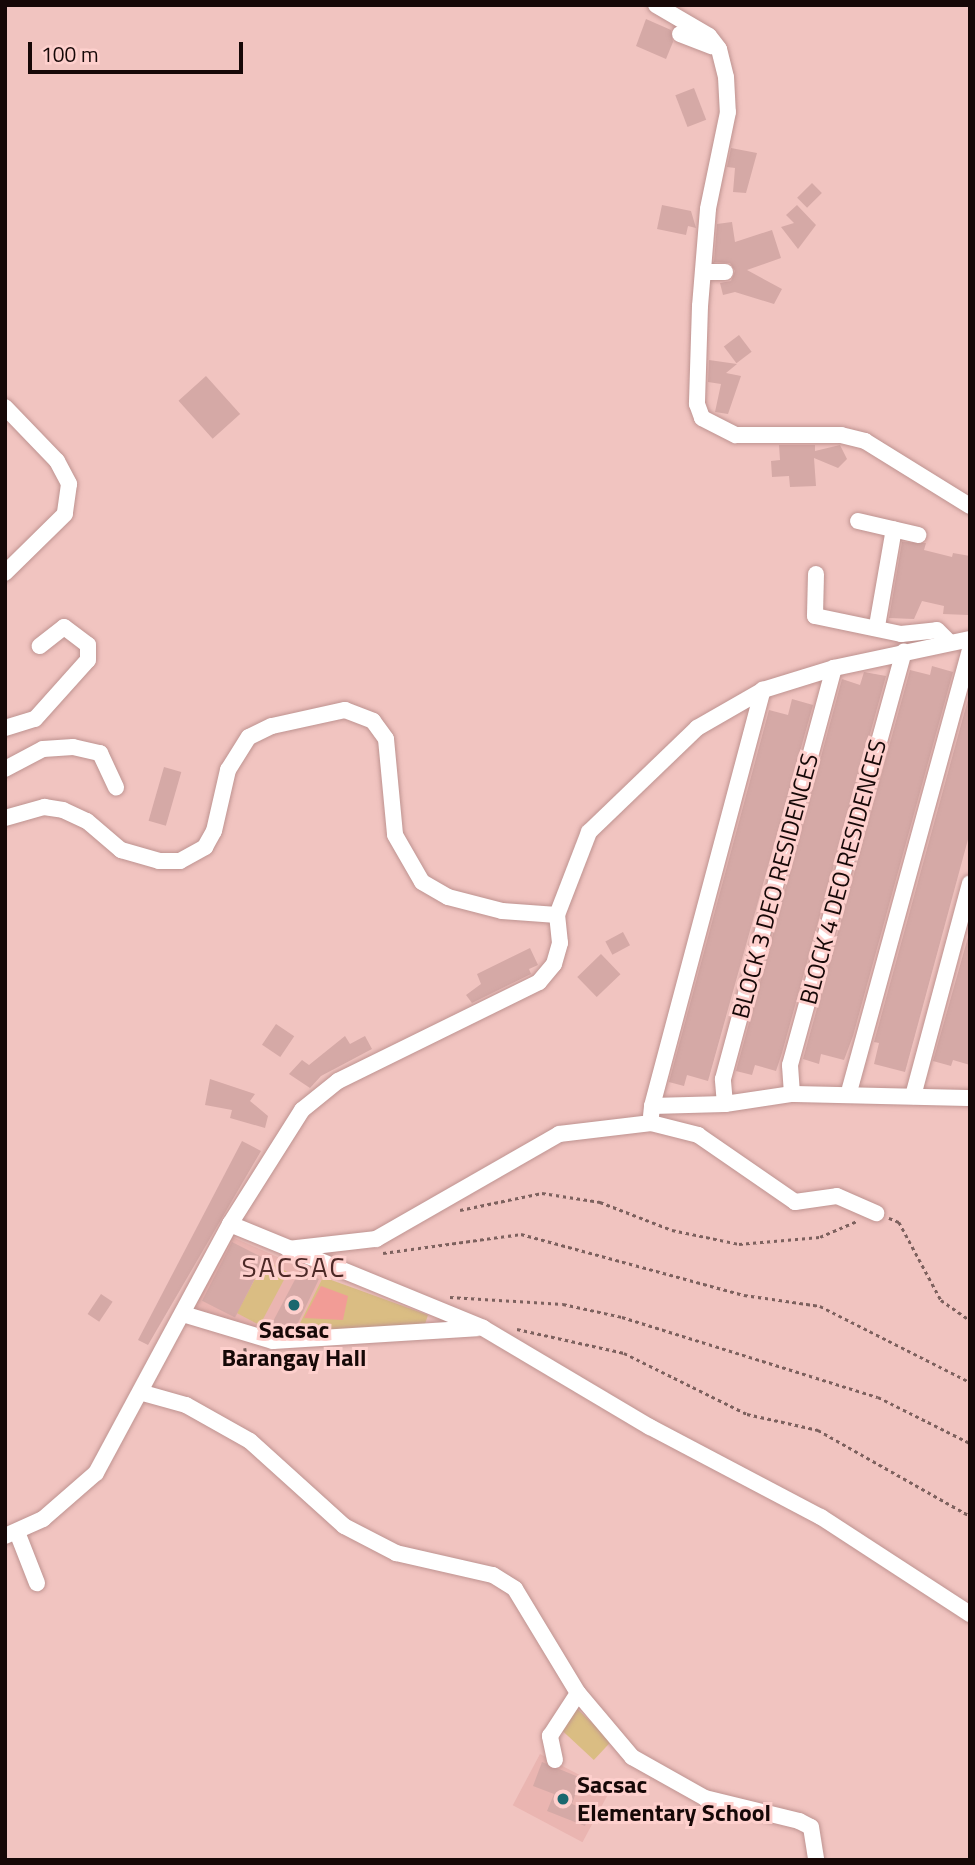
<!DOCTYPE html>
<html>
<head>
<meta charset="utf-8">
<style>
  body { margin:0 }
  #map { position:relative; width:975px; height:1865px; overflow:hidden; background:#f1c4c0; font-family:"Titillium Web",sans-serif }
  div>[style] { position:absolute }
  .built>* { inset:0; background:#eab5b1; transform-origin:0 0 }
  .green>* { inset:0; background:#dabd83; transform-origin:0 0 }
  .water>* { inset:0; background:#f29c96 }
  .building>* { inset:0; background:#d5a9a6; transform-origin:0 0 }
  .path>* { height:2.5px; margin-top:-1.25px; transform-origin:0; background:repeating-linear-gradient(90deg,#7d615e 0 3.5px,transparent 0 7px) }
  .roads { filter:drop-shadow(0 0 2px #be9390) drop-shadow(0 0 2px #be9390) }
  .minor>* { height:16px; margin:-8px; padding:0 8px; transform-origin:8px; border-radius:8px; background:#fff }
  .dots>* { width:19px; height:19px; translate:-50% -50%; box-sizing:border-box; border:4px solid #fed0cd; border-radius:50% }
  span { translate:-50% -50%; white-space:nowrap; text-align:center; line-height:1.15; -webkit-text-stroke:6px #fed0cd; paint-order:stroke }
  .street-label { font-size:24px; color:#160807 }
  .poi-label { font-size:24px; color:#160807; font-weight:700 }
  .left { translate:0 -50%; text-align:left }
  .quarter-label { font-size:28px; color:#4c2927; letter-spacing:2px }
  .frame { position:absolute; inset:0; border:7px solid #160807; pointer-events:none }
  .scale { position:absolute; left:28px; top:42px; width:215px; height:32px; box-sizing:border-box; border:4px solid #160807; border-top:0; padding-left:9px; font-size:21px; line-height:24px; white-space:nowrap; color:#160807; -webkit-text-stroke:5px #fed0cd; paint-order:stroke }
</style>
</head>
<body>
<div id="map">
  <div class="built">
    <div style="clip-path:polygon(230px 1236px,323px 1277px,294px 1335px,262px 1336px,191px 1311px)"></div>
    <div style="left:540px;top:1754px;width:79px;height:58px;rotate:28deg"></div>
  </div>
  <div class="green">
    <div style="left:265px;top:1260px;width:26px;height:60px;rotate:28deg"></div>
    <div style="clip-path:polygon(323px 1277px,428px 1315px,424px 1327px,294px 1335px)"></div>
    <div style="left:575px;top:1707px;width:50px;height:26px;rotate:43deg"></div>
  </div>
  <div class="water">
    <div style="clip-path:polygon(321px 1286px,348px 1296px,343px 1320px,304px 1318px)"></div>
  </div>
  <div class="building">
    <div style="clip-path:polygon(646px 19px,671px 30px,673px 42px,666px 59px,636px 46px)"></div>
    <div style="left:694px;top:88px;width:34px;height:20px;rotate:69deg"></div>
    <div style="clip-path:polygon(731px 148px,757px 153px,746px 193px,733px 192px,735px 168px,727px 167px)"></div>
    <div style="left:812px;top:183px;width:14px;height:21px;rotate:45deg"></div>
    <div style="clip-path:polygon(662px 205px,691px 211px,696px 228px,688px 226px,686px 235px,657px 229px)"></div>
    <div style="clip-path:polygon(797px 205px,816px 225px,798px 249px,781px 227px,794px 223px,786px 215px)"></div>
    <div style="clip-path:polygon(732px 222px,735px 242px,772px 230px,781px 258px,747px 270px,782px 289px,774px 304px,735px 292px,723px 295px,720px 283px,731px 281px,735px 271px,730px 263px,714px 262px,717px 224px)"></div>
    <div style="left:739px;top:335px;width:21px;height:19px;rotate:53deg"></div>
    <div style="clip-path:polygon(709px 360px,737px 364px,726px 373px,741px 376px,728px 414px,715px 412px,721px 384px,708px 382px)"></div>
    <div style="left:206px;top:376px;width:51px;height:37px;rotate:48deg"></div>
    <div style="clip-path:polygon(779px 445px,815px 445px,815px 451px,840px 445px,847px 459px,838px 468px,814px 458px,816px 486px,790px 487px,789px 476px,772px 477px,771px 461px,780px 460px)"></div>
    <div style="clip-path:polygon(902px 542px,926px 543px,924px 550px,952px 557px,953px 553px,970px 556px,968px 615px,943px 614px,944px 606px,922px 601px,914px 619px,889px 618px)"></div>
    <div style="clip-path:polygon(932px 666px,953px 672px,853px 1036px,844px 1060px,821px 1054px,819px 1064px,803px 1059px,910px 670px,930px 675px)"></div>
    <div style="clip-path:polygon(864px 672px,886px 676px,782px 1053px,776px 1071px,755px 1065px,752px 1075px,736px 1071px,842px 679px,860px 685px)"></div>
    <div style="clip-path:polygon(970px 692px,970px 832px,905px 1072px,874px 1064px,879px 1043px,874px 1042px)"></div>
    <div style="clip-path:polygon(792px 699px,813px 705px,708px 1081px,687px 1075px,684px 1086px,669px 1082px,769px 710px,788px 715px)"></div>
    <div style="left:164px;top:767px;width:18px;height:56px;rotate:16deg"></div>
    <div style="clip-path:polygon(970px 930px,970px 1065px,953px 1060px,951px 1066px,933px 1061px)"></div>
    <div style="left:623px;top:932px;width:15px;height:20px;rotate:62deg"></div>
    <div style="clip-path:polygon(530px 948px,538px 965px,529px 969px,531px 974px,472px 1003px,466px 995px,481px 984px,477px 974px)"></div>
    <div style="left:601px;top:954px;width:28px;height:33px;rotate:46deg"></div>
    <div style="left:276px;top:1024px;width:22px;height:25px;rotate:34deg"></div>
    <div style="clip-path:polygon(345px 1036px,350px 1044px,365px 1036px,372px 1049px,321px 1076px,310px 1088px,289px 1074px,302px 1060px,309px 1065px)"></div>
    <div style="clip-path:polygon(210px 1079px,255px 1094px,250px 1101px,268px 1116px,265px 1128px,230px 1118px,232px 1110px,205px 1105px)"></div>
    <div style="clip-path:polygon(242px 1141px,261px 1151px,148px 1345px,138px 1340px)"></div>
    <div style="left:232px;top:1242px;width:37px;height:66px;rotate:27deg"></div>
    <div style="clip-path:polygon(300px 1270px,319px 1279px,295px 1329px,269px 1329px)"></div>
    <div style="left:101px;top:1294px;width:14px;height:24px;rotate:34deg"></div>
    <div style="clip-path:polygon(542px 1762px,581px 1778px,572px 1804px,590px 1811px,585px 1826px,547px 1811px,554px 1794px,533px 1786px)"></div>
  </div>
  <div class="path">
    <div style="left:460px;top:1210px;width:84px;rotate:-11.7deg"></div>
    <div style="left:542px;top:1193px;width:59px;rotate:8.8deg"></div>
    <div style="left:600px;top:1202px;width:77px;rotate:21.3deg"></div>
    <div style="left:672px;top:1230px;width:68px;rotate:11.8deg"></div>
    <div style="left:739px;top:1244px;width:81px;rotate:-4.9deg"></div>
    <div style="left:820px;top:1237px;width:40px;rotate:-23.4deg"></div>
    <div style="left:889px;top:1218px;width:11px;rotate:22deg"></div>
    <div style="left:899px;top:1222px;width:89px;rotate:61.7deg"></div>
    <div style="left:941px;top:1300px;width:35px;rotate:35deg"></div>
    <div style="left:383px;top:1253px;width:139px;rotate:-7.8deg"></div>
    <div style="left:521px;top:1234px;width:231px;rotate:15.3deg"></div>
    <div style="left:744px;top:1295px;width:77px;rotate:8.2deg"></div>
    <div style="left:820px;top:1306px;width:168px;rotate:26.9deg"></div>
    <div style="left:450px;top:1297px;width:113px;rotate:3.5deg"></div>
    <div style="left:563px;top:1304px;width:60px;rotate:12.4deg"></div>
    <div style="left:622px;top:1317px;width:268px;rotate:17.4deg"></div>
    <div style="left:878px;top:1397px;width:103px;rotate:26.6deg"></div>
    <div style="left:517px;top:1329px;width:110px;rotate:12.6deg"></div>
    <div style="left:624px;top:1353px;width:137px;rotate:26.4deg"></div>
    <div style="left:747px;top:1414px;width:73px;rotate:12.7deg"></div>
    <div style="left:818px;top:1430px;width:175px;rotate:29.5deg"></div>
    <div style="left:245px;top:1348px;width:17px;rotate:83deg"></div>
  </div>
  <div class="roads">
    <div class="minor">
      <div style="left:656px;top:5px;width:61px;rotate:30.3deg"></div>
      <div style="left:709px;top:36px;width:16px;rotate:52deg"></div>
      <div style="left:719px;top:49px;width:29px;rotate:76deg"></div>
      <div style="left:726px;top:77px;width:35px;rotate:87deg"></div>
      <div style="left:728px;top:112px;width:99px;rotate:101.7deg"></div>
      <div style="left:708px;top:209px;width:97px;rotate:94.7deg"></div>
      <div style="left:700px;top:306px;width:98px;rotate:91.8deg"></div>
      <div style="left:697px;top:404px;width:15px;rotate:70deg"></div>
      <div style="left:702px;top:418px;width:38px;rotate:27deg"></div>
      <div style="left:736px;top:435px;width:105px"></div>
      <div style="left:841px;top:435px;width:25px;rotate:14deg"></div>
      <div style="left:865px;top:441px;width:123px;rotate:31.8deg"></div>
      <div style="left:680px;top:34px;width:34px;rotate:21deg"></div>
      <div style="left:703px;top:272px;width:22px"></div>
      <div style="left:5px;top:407px;width:75px;rotate:46.1deg"></div>
      <div style="left:57px;top:461px;width:26px;rotate:62deg"></div>
      <div style="left:69px;top:484px;width:30px;rotate:98deg"></div>
      <div style="left:65px;top:514px;width:84px;rotate:135.5deg"></div>
      <div style="left:858px;top:521px;width:62px;rotate:13.1deg"></div>
      <div style="left:816px;top:574px;width:42px;rotate:91.4deg"></div>
      <div style="left:815px;top:616px;width:88px;rotate:11.8deg"></div>
      <div style="left:901px;top:634px;width:36px;rotate:-6deg"></div>
      <div style="left:937px;top:630px;width:17px;rotate:45deg"></div>
      <div style="left:877px;top:626px;width:98px;rotate:-80.1deg"></div>
      <div style="left:5px;top:728px;width:31px;rotate:-17deg"></div>
      <div style="left:35px;top:719px;width:79px;rotate:-48.1deg"></div>
      <div style="left:88px;top:660px;width:15px;rotate:-90deg"></div>
      <div style="left:88px;top:645px;width:30px;rotate:-143deg"></div>
      <div style="left:64px;top:627px;width:31px;rotate:142deg"></div>
      <div style="left:5px;top:769px;width:43px;rotate:-27.8deg"></div>
      <div style="left:43px;top:749px;width:30px;rotate:-4deg"></div>
      <div style="left:73px;top:747px;width:28px;rotate:13deg"></div>
      <div style="left:100px;top:753px;width:38px;rotate:65deg"></div>
      <div style="left:5px;top:818px;width:41px;rotate:-15.8deg"></div>
      <div style="left:44px;top:807px;width:19px;rotate:9deg"></div>
      <div style="left:63px;top:810px;width:26px;rotate:25deg"></div>
      <div style="left:87px;top:821px;width:45px;rotate:40.5deg"></div>
      <div style="left:121px;top:850px;width:40px;rotate:16deg"></div>
      <div style="left:159px;top:861px;width:21px"></div>
      <div style="left:180px;top:861px;width:29px;rotate:-29deg"></div>
      <div style="left:205px;top:847px;width:18px;rotate:-61deg"></div>
      <div style="left:214px;top:831px;width:63px;rotate:-77.1deg"></div>
      <div style="left:228px;top:770px;width:39px;rotate:-58deg"></div>
      <div style="left:249px;top:737px;width:25px;rotate:-26deg"></div>
      <div style="left:272px;top:726px;width:75px;rotate:-12.4deg"></div>
      <div style="left:345px;top:710px;width:30px;rotate:21deg"></div>
      <div style="left:373px;top:721px;width:22px;rotate:54deg"></div>
      <div style="left:386px;top:739px;width:96px;rotate:84.6deg"></div>
      <div style="left:395px;top:835px;width:54px;rotate:60.1deg"></div>
      <div style="left:422px;top:882px;width:30px;rotate:30deg"></div>
      <div style="left:448px;top:897px;width:56px;rotate:14.5deg"></div>
      <div style="left:502px;top:911px;width:55px;rotate:4.2deg"></div>
      <div style="left:849px;top:1092px;width:457px;rotate:-74.7deg"></div>
      <div style="left:792px;top:1094px;width:29px;rotate:-94deg"></div>
      <div style="left:790px;top:1065px;width:429px;rotate:-74.6deg"></div>
      <div style="left:913px;top:1096px;width:220px;rotate:-75deg"></div>
      <div style="left:725px;top:1104px;width:25px;rotate:-95deg"></div>
      <div style="left:723px;top:1079px;width:426px;rotate:-74.9deg"></div>
      <div style="left:652px;top:1106px;width:431px;rotate:-75.1deg"></div>
      <div style="left:651px;top:1116px;width:10px;rotate:-84deg"></div>
      <div style="left:652px;top:1106px;width:73px;rotate:-1.6deg"></div>
      <div style="left:725px;top:1104px;width:68px;rotate:-8.5deg"></div>
      <div style="left:792px;top:1094px;width:178px;rotate:1.3deg"></div>
      <div style="left:230px;top:1224px;width:274px;rotate:22.3deg"></div>
      <div style="left:483px;top:1328px;width:194px;rotate:30.7deg"></div>
      <div style="left:650px;top:1427px;width:193px;rotate:27.8deg"></div>
      <div style="left:821px;top:1517px;width:178px;rotate:33.1deg"></div>
      <div style="left:288px;top:1249px;width:89px;rotate:-6.5deg"></div>
      <div style="left:376px;top:1239px;width:211px;rotate:-29.8deg"></div>
      <div style="left:559px;top:1134px;width:93px;rotate:-6.8deg"></div>
      <div style="left:651px;top:1123px;width:49px;rotate:14.3deg"></div>
      <div style="left:698px;top:1135px;width:118px;rotate:34.6deg"></div>
      <div style="left:795px;top:1202px;width:42px;rotate:-8.1deg"></div>
      <div style="left:837px;top:1196px;width:43px;rotate:23.6deg"></div>
      <div style="left:183px;top:1314px;width:94px;rotate:16.7deg"></div>
      <div style="left:273px;top:1341px;width:204px;rotate:-3.6deg"></div>
      <div style="left:143px;top:1393px;width:45px;rotate:15.6deg"></div>
      <div style="left:186px;top:1405px;width:73px;rotate:29.4deg"></div>
      <div style="left:250px;top:1441px;width:127px;rotate:42.1deg"></div>
      <div style="left:344px;top:1526px;width:59px;rotate:27.4deg"></div>
      <div style="left:396px;top:1553px;width:99px;rotate:12.8deg"></div>
      <div style="left:493px;top:1575px;width:26px;rotate:32deg"></div>
      <div style="left:515px;top:1589px;width:122px;rotate:58.8deg"></div>
      <div style="left:578px;top:1693px;width:84px;rotate:49.8deg"></div>
      <div style="left:632px;top:1757px;width:84px;rotate:29.3deg"></div>
      <div style="left:705px;top:1798px;width:97px;rotate:13.7deg"></div>
      <div style="left:799px;top:1821px;width:13px;rotate:27deg"></div>
      <div style="left:811px;top:1827px;width:33px;rotate:81deg"></div>
      <div style="left:17px;top:1532px;width:55px;rotate:68.6deg"></div>
      <div style="left:5px;top:1536px;width:42px;rotate:-24.1deg"></div>
      <div style="left:43px;top:1519px;width:70px;rotate:-41deg"></div>
      <div style="left:96px;top:1473px;width:283px;rotate:-61.7deg"></div>
      <div style="left:230px;top:1224px;width:135px;rotate:-57.7deg"></div>
      <div style="left:302px;top:1110px;width:46px;rotate:-38.9deg"></div>
      <div style="left:338px;top:1081px;width:224px;rotate:-26.2deg"></div>
      <div style="left:539px;top:982px;width:23px;rotate:-50deg"></div>
      <div style="left:554px;top:964px;width:22px;rotate:-74deg"></div>
      <div style="left:560px;top:943px;width:28px;rotate:-96deg"></div>
      <div style="left:557px;top:915px;width:89px;rotate:-68.9deg"></div>
      <div style="left:589px;top:832px;width:150px;rotate:-43.9deg"></div>
      <div style="left:697px;top:728px;width:76px;rotate:-29.9deg"></div>
      <div style="left:763px;top:690px;width:74px;rotate:-17.2deg"></div>
      <div style="left:834px;top:668px;width:139px;rotate:-12deg"></div>
      <div style="left:555px;top:1760px;width:25px;rotate:-102deg"></div>
      <div style="left:550px;top:1736px;width:51px;rotate:-56.9deg"></div>
    </div>
  </div>
  <div class="dots">
    <div style="left:294px;top:1305px;background:#1a676e"></div>
    <div style="left:563px;top:1799px;background:#1a676e"></div>
  </div>
  <div class="street-label">
    <span style="left:843px;top:872px;rotate:-75deg">BLOCK 4 DEO RESIDENCES</span>
    <span style="left:775px;top:886px;rotate:-75deg">BLOCK 3 DEO RESIDENCES</span>
  </div>
  <div class="poi-label">
    <span style="left:294px;top:1344px">Sacsac<br>Barangay Hall</span>
    <span class="left" style="left:577px;top:1799px">Sacsac<br>Elementary School</span>
  </div>
  <div class="quarter-label">
    <span style="left:294px;top:1267px">SACSAC</span>
  </div>
  <div class="frame"></div>
  <div class="scale">100 m</div>
</div>
</body>
</html>
